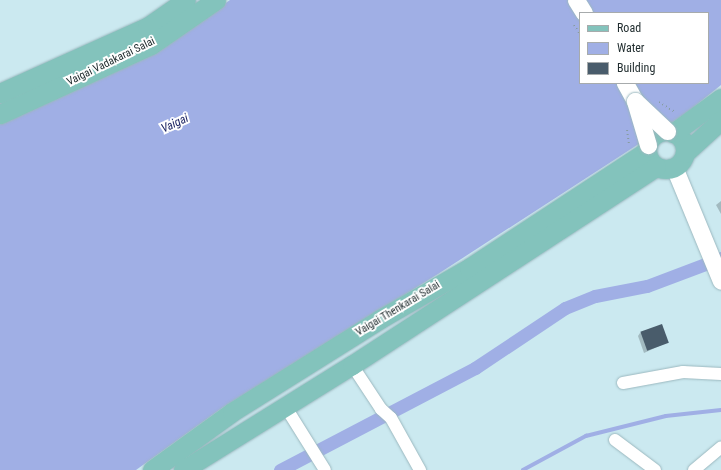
<!DOCTYPE html>
<html>
<head>
<meta charset="utf-8">
<style>
  body { margin:0 }
  #map { position:relative; width:721px; height:470px; overflow:hidden; background:#cbe9f0; font-family:"Roboto Condensed",sans-serif }
  div>[style] { position:absolute }
  .water>* { inset:0; background:#a0afe5 }
  .shadow>* { inset:0; background:#0003 }
  .stream>* { height:3.5px; margin:-1.75px; padding:0 1.75px; transform-origin:1.75px; border-radius:1.75px; background:#a0afe5 }
  .canal>* { height:13px; margin:-6.5px; padding:0 6.5px; transform-origin:6.5px; border-radius:6.5px; background:#a0afe5 }
  .building>* { inset:0; background:#495c6b; transform-origin:0 0 }
  .path>* { height:2px; margin-top:-1px; transform-origin:0; background:repeating-linear-gradient(90deg,#869ca1 0 1px,transparent 0 4px) }
  .roads { filter:drop-shadow(0 0 1px #9bb8bf) drop-shadow(0 0 1px #9bb8bf) }
  .minor>* { height:12px; margin:-6px; padding:0 6px; transform-origin:6px; border-radius:6px; background:#fff }
  .secondary>* { height:17px; margin:-8.5px; padding:0 8.5px; transform-origin:8.5px; border-radius:8.5px; background:#fff }
  .primary>* { height:19px; margin:-9.5px; padding:0 9.5px; transform-origin:9.5px; border-radius:9.5px; background:#83c3bc }
  .primary>.ring { margin:-9.5px; padding:0; box-sizing:content-box; background:none; border:19px solid #83c3bc; border-radius:50% }
  .bridges { filter:drop-shadow(0 0 1px #9bb8bf) drop-shadow(0 0 1px #9bb8bf) }
  .secondary-bridge>* { height:17px; margin:-8.5px; padding:0 8.5px; transform-origin:8.5px; border-radius:8.5px; background:#fff }
  span { translate:-50% -50%; white-space:nowrap; text-align:center; line-height:1.15; -webkit-text-stroke:4px #fff; paint-order:stroke }
  .street-label { font-size:11px; color:#222e30 }
  .water-label { font-size:12px; color:#1c2463; font-style:italic }
  .legend { position:absolute; left:579px; top:12px; width:130px; height:72px; box-sizing:border-box; background:#fff; border:1px solid #a7abac; margin:0; padding:5px 7px; list-style:none; font-size:12px; color:#222e30 }
  .legend li { display:flex; align-items:center; gap:8px; height:20px }
  .legend b { width:20px; border:1px solid #a7abac }
</style>
</head>
<body>
<div id="map">
  <div class="water">
    <div style="clip-path:polygon(evenodd,230px 0,721px 0,721px 85px,685px 114px,438px 274px,222px 408px,136px 470px,0 470px,0 122px,159px 50px,230px 0,580px 13px,708px 13px,708px 83px,580px 83px,580px 13px)"></div>
  </div>
  <div class="shadow">
    <div style="clip-path:polygon(721px 201px,721px 214px,716px 205px)"></div>
    <div style="clip-path:polygon(640px 333px,668px 342px,644px 353px,638px 336px)"></div>
  </div>
  <div class="stream">
    <div style="left:523px;top:470px;width:72px;rotate:-28.4deg"></div>
    <div style="left:586px;top:436px;width:82px;rotate:-14deg"></div>
    <div style="left:666px;top:416px;width:55px;rotate:-6.2deg"></div>
  </div>
  <div class="canal">
    <div style="left:280px;top:470px;width:220px;rotate:-27.6deg"></div>
    <div style="left:475px;top:368px;width:108px;rotate:-33.7deg"></div>
    <div style="left:565px;top:308px;width:32px;rotate:-22deg"></div>
    <div style="left:595px;top:296px;width:53px;rotate:-10.9deg"></div>
    <div style="left:647px;top:286px;width:79px;rotate:-20.7deg"></div>
  </div>
  <div class="building">
    <div style="left:662px;top:324px;width:20px;height:23px;rotate:70deg"></div>
  </div>
  <div class="path">
    <div style="left:574px;top:25px;width:11px;rotate:56deg"></div>
    <div style="left:659px;top:102px;width:19px;rotate:32deg"></div>
    <div style="left:627px;top:130px;width:15px;rotate:82deg"></div>
  </div>
  <div class="roads">
    <div class="minor">
      <div style="left:352px;top:365px;width:53px;rotate:56.6deg"></div>
      <div style="left:381px;top:409px;width:13px;rotate:42deg"></div>
      <div style="left:391px;top:418px;width:60px;rotate:60.9deg"></div>
      <div style="left:623px;top:383px;width:61px;rotate:-10.4deg"></div>
      <div style="left:683px;top:372px;width:38px;rotate:3deg"></div>
      <div style="left:285px;top:406px;width:75px;rotate:58deg"></div>
      <div style="left:615px;top:440px;width:50px;rotate:36.9deg"></div>
      <div style="left:694px;top:470px;width:35px;rotate:-40deg"></div>
    </div>
    <div class="secondary">
      <div style="left:576px;top:0;width:15px;rotate:58deg"></div>
      <div style="left:625px;top:83px;width:21px;rotate:61deg"></div>
      <div style="left:674px;top:167px;width:123px;rotate:67.6deg"></div>
    </div>
    <div class="primary">
      <div style="left:0;top:93px;width:161px;rotate:-24.2deg"></div>
      <div style="left:147px;top:27px;width:47px;rotate:-34.7deg"></div>
      <div style="left:0;top:114px;width:166px;rotate:-24.6deg"></div>
      <div style="left:151px;top:45px;width:79px;rotate:-34.7deg"></div>
      <div class="ring" style="left:647px;top:131px;width:19px;height:19px"></div>
      <div style="left:673px;top:133px;width:59px;rotate:-36.1deg"></div>
      <div style="left:685px;top:153px;width:49px;rotate:-42.5deg"></div>
      <div style="left:152px;top:470px;width:99px;rotate:-35.9deg"></div>
      <div style="left:232px;top:412px;width:175px;rotate:-32.1deg"></div>
      <div style="left:380px;top:319px;width:103px;rotate:-29.8deg"></div>
      <div style="left:469px;top:268px;width:213px;rotate:-33.3deg"></div>
      <div style="left:183px;top:470px;width:199px;rotate:-31.9deg"></div>
      <div style="left:352px;top:365px;width:363px;rotate:-33.1deg"></div>
    </div>
  </div>
  <div class="bridges">
    <div class="secondary-bridge">
      <div style="left:635px;top:101px;width:46px;rotate:73.5deg"></div>
      <div style="left:635px;top:101px;width:44px;rotate:43.2deg"></div>
    </div>
  </div>
  <div class="street-label">
    <span style="left:111px;top:62px;rotate:-26deg">Vaigai Vadakarai Salai</span>
    <span style="left:398px;top:309px;rotate:-31deg">Vaigai Thenkarai Salai</span>
  </div>
  <div class="water-label">
    <span style="left:175px;top:124px;rotate:-25deg">Vaigai</span>
  </div>
  <ul class="legend">
  <li><b style="height:5px;background:#83c3bc"></b>Road</li>
  <li><b style="height:11px;background:#a0afe5"></b>Water</li>
  <li><b style="height:11px;background:#495c6b"></b>Building</li>
  </ul>
</div>
</body>
</html>
